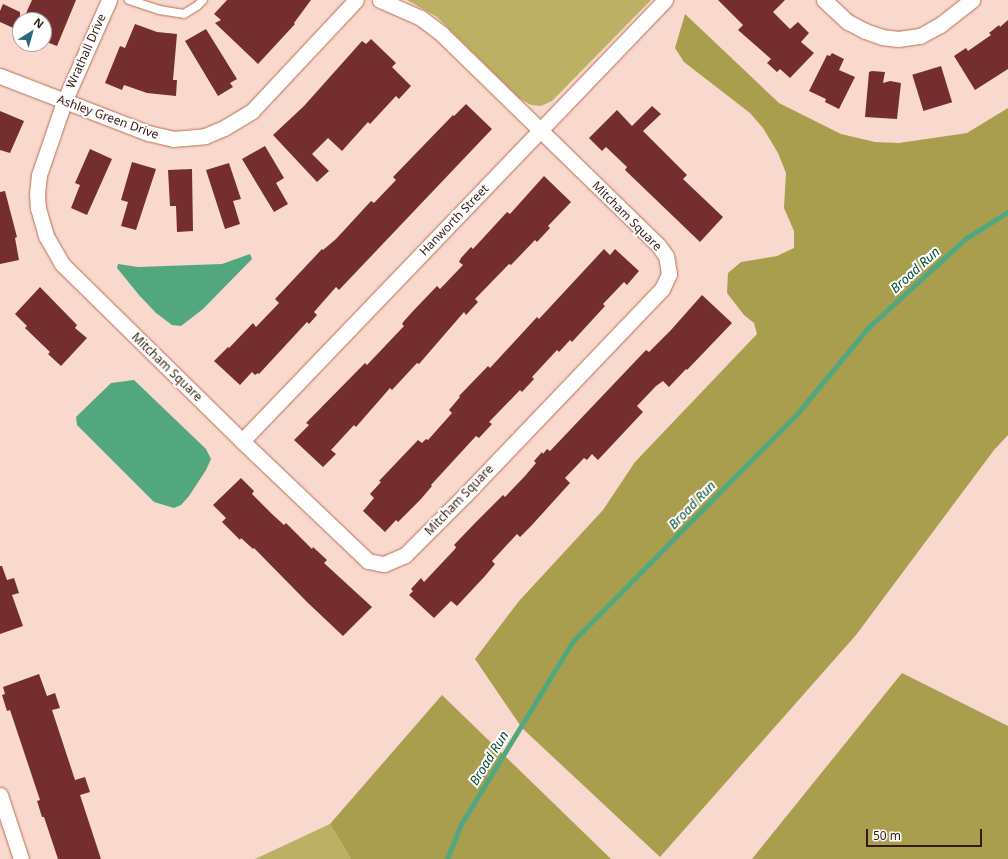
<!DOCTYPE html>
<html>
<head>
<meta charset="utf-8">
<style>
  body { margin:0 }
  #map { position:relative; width:1008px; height:859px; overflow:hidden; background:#f9d8cd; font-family:"Noto Sans",sans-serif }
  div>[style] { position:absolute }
  .green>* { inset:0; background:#bbb063 }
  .forest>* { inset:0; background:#a99e4e }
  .water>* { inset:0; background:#53a77f }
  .stream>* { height:4.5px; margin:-2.25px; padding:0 2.25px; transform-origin:2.25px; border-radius:2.25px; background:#53a77f }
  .building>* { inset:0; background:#742e30; transform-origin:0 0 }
  .roads { filter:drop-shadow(0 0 1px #b66f55) drop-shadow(0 0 1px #b66f55) }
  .lane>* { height:8px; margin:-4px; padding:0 4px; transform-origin:4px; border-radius:4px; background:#fff }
  .street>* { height:15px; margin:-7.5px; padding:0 7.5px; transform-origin:7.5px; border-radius:7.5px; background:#fff }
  span { translate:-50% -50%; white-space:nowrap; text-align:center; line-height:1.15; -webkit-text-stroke:4px #fff; paint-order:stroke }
  .street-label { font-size:12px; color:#361a0f }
  .water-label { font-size:13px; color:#084d33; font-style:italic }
  .north { position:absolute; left:12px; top:12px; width:40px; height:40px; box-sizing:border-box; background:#fff; border:1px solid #afa39f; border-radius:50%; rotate:37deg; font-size:11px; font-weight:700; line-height:16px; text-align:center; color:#361a0f }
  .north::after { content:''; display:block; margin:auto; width:14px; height:18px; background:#29697d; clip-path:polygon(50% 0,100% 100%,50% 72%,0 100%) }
  .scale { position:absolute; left:866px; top:829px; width:116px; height:18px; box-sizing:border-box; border:2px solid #361a0f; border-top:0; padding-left:5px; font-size:12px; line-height:14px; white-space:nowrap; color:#361a0f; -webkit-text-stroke:3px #fff; paint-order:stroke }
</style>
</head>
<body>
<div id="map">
  <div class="green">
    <div style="clip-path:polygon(407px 0,651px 0,552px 101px,541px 106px,531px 105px,519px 98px,437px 17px)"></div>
    <div style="clip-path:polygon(330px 824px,351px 859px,255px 859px)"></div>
  </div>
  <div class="forest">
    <div style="clip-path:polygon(685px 14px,779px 103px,841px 134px,875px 142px,899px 143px,967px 133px,1008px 108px,1008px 435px,994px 450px,856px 635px,660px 857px,522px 728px,475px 659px,519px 601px,603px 510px,635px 462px,757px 334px,754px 323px,744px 315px,727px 293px,728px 273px,741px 262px,777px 256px,794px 248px,794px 231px,784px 208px,786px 173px,778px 153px,763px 128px,750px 113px,684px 62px,675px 48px)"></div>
    <div style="clip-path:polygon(902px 673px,1008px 726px,1008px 859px,752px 859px)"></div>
    <div style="clip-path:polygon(442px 695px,611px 859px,351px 859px,330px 824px)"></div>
  </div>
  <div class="water">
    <div style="clip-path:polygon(250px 254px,252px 259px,203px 309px,181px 326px,172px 325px,156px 313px,139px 295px,117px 268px,118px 264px,138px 267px,222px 264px)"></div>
    <div style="clip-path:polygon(134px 380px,206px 449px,211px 459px,206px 470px,189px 496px,181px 505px,174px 508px,154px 502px,77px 425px,76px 417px,111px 383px)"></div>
  </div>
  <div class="stream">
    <div style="left:447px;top:859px;width:35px;rotate:-68deg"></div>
    <div style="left:460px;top:826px;width:217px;rotate:-58.6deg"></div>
    <div style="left:573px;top:641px;width:319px;rotate:-45.4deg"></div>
    <div style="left:797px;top:414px;width:112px;rotate:-50.5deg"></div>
    <div style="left:868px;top:328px;width:132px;rotate:-42.5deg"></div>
    <div style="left:965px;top:239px;width:51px;rotate:-32.1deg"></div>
  </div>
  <div class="building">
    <div style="clip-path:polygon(32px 0,76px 0,57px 46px,44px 41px,44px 20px,23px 20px)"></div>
    <div style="clip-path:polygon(227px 0,311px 0,294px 23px,295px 24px,258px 64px,215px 23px,221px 20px,214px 14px)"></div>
    <div style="clip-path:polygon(718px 0,785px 0,773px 12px,790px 29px,798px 22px,809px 33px,801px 42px,814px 53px,790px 78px,780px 69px,777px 72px,767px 63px,771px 59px,738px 30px,743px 25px)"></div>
    <div style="clip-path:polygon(3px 4px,20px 12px,20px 31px,0 22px,0 11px)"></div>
    <div style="clip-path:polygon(1008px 20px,1008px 69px,975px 90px,954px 56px,966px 48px,968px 51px,991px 35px,989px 33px,999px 25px,1000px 27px)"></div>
    <div style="clip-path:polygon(135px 24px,157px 32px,177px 34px,173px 80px,177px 80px,176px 96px,147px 93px,124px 85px,122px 90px,105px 83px,120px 46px,125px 48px)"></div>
    <div style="clip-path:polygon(206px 29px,237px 79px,230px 83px,233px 87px,218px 96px,185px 41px)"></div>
    <div style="clip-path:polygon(371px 39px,396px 63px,392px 67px,411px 86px,399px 99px,396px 96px,370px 124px,368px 122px,342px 151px,328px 138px,312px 154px,329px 171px,317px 182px,273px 135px,304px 106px,362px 41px,366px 44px)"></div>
    <div style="clip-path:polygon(832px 53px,844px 59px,839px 70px,855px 77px,839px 109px,825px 102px,826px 99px,809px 91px,827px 55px,830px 56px)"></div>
    <div style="left:941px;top:66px;width:38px;height:30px;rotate:73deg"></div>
    <div style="clip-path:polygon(872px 71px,885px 72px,883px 83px,890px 81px,901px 83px,897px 119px,865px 117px,869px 72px)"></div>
    <div style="clip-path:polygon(466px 104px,492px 129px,339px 290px,336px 287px,314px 312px,317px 315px,309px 324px,307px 322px,259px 374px,258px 373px,255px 375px,252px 372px,240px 385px,214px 361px,228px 347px,229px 348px,253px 323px,256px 327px,279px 303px,275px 299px,322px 249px,323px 250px,336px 239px,371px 201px,374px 203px,396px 180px,393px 177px,453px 115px,454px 116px)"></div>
    <div style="clip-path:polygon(652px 106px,661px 114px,643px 131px,687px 175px,683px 179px,723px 217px,700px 242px,625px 170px,627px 167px,606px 147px,602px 151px,589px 138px,617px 110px,632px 126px)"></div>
    <div style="clip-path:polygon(0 111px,24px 121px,10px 153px,0 150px)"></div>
    <div style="clip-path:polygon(265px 146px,284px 178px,276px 183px,288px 204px,274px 212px,242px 159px)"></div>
    <div style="clip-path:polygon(90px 149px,112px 159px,87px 215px,71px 208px,80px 185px,75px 183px)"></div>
    <div style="clip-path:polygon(132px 162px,156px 169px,136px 230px,121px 226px,128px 202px,121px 200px)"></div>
    <div style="clip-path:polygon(229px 163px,241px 199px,233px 201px,240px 224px,225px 229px,206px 170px)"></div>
    <div style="clip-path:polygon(192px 169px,193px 231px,177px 232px,176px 206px,170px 206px,168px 170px)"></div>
    <div style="clip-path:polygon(544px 176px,571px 202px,548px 226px,550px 228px,537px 242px,535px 240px,511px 265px,509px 264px,475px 299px,478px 302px,466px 315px,464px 312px,419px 364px,417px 363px,392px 390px,390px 388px,356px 427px,354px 425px,331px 450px,336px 454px,323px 467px,294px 440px,309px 425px,306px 423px,365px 363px,367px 365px,404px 326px,402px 324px,404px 321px,414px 310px,437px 286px,440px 289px,463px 265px,459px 262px,461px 258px,471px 247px,473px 249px,507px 212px,510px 214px)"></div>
    <div style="clip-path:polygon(5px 191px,17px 237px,15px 238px,19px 260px,0 264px,0 192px)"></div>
    <div style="clip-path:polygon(604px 249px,610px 255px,615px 249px,639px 271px,627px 285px,624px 282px,603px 304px,605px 306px,572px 342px,570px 340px,559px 352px,557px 350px,532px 377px,534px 379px,522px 392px,520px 390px,489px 422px,492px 424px,479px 438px,476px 436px,431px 485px,432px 486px,421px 499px,398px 522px,396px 520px,385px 532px,363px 511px,374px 498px,370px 494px,381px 482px,379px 481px,418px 440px,422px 443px,426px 439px,428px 440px,452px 413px,449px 410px,460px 397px,459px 396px,488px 366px,490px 368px,537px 317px,539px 319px)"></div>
    <div style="clip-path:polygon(40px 287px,77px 325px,75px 328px,87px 338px,61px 366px,48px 354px,50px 352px,25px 328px,27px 326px,15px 314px)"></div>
    <div style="clip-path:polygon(702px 295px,732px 323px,687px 370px,686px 369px,669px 387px,663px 381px,656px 386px,637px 406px,643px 412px,598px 460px,592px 454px,587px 460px,584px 458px,565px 478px,570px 483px,532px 525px,520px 537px,517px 534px,492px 561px,495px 564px,485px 576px,457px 606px,451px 601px,434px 618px,409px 595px,413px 591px,411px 589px,421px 578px,424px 582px,455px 549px,456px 547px,454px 545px,476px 522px,503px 495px,505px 497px,525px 476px,536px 463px,534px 461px,542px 452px,543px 454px,547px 449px,550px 451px,646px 350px,649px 352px,671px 330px)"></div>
    <div style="clip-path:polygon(241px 478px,254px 491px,252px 494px,272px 514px,284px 525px,286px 523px,312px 549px,313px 547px,327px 560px,324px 563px,372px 607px,343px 636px,307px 602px,254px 548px,253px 549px,241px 538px,240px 540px,222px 522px,226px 518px,213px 505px)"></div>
    <div style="clip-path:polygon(0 566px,2px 566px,7px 580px,14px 578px,19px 593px,12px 595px,23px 626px,0 634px)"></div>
    <div style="clip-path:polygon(39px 674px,47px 696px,55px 693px,60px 708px,52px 710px,75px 780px,85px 777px,90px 792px,80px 795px,101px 859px,58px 859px,44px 817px,42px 817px,37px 801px,40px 800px,10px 710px,7px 711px,2px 695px,5px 694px,3px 687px)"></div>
  </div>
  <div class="roads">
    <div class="lane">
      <div style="left:129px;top:0;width:32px;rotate:18deg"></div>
      <div style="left:159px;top:10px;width:25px;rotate:9deg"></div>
      <div style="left:184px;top:14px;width:15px;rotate:-32deg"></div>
      <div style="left:197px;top:6px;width:8px;rotate:-45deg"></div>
    </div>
    <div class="street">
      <div style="left:109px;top:0;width:111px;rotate:113.8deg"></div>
      <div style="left:64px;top:102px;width:77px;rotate:108.9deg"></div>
      <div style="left:39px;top:175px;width:19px;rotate:96deg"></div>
      <div style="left:37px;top:194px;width:14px;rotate:86deg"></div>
      <div style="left:38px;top:208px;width:29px;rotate:74deg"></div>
      <div style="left:46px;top:236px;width:32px;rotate:60deg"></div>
      <div style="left:62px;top:264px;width:252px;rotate:44.5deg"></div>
      <div style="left:242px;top:441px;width:174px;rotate:43.6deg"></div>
      <div style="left:368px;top:561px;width:16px;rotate:11deg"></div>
      <div style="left:384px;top:564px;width:23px;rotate:-23deg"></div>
      <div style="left:405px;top:555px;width:85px;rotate:-45deg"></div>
      <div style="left:465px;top:495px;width:285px;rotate:-46.3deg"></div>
      <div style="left:662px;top:289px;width:17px;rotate:-65deg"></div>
      <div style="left:669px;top:274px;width:18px;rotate:-99deg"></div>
      <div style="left:666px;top:256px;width:14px;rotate:-126deg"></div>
      <div style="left:658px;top:245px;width:302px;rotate:-135.7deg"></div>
      <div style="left:442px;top:34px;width:26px;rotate:-143deg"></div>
      <div style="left:421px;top:18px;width:45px;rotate:-156.3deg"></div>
      <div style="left:824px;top:0;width:33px;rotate:43deg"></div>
      <div style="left:848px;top:22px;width:19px;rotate:28deg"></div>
      <div style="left:865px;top:31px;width:18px;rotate:19deg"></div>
      <div style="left:882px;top:37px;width:16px;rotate:7deg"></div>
      <div style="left:898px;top:39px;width:22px;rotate:-8deg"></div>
      <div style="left:920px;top:36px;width:23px;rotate:-29deg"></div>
      <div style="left:940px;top:25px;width:41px;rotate:-38deg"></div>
      <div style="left:0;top:76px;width:159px;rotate:21.1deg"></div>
      <div style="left:148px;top:133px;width:26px;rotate:13deg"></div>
      <div style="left:173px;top:139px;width:32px;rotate:-5deg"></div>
      <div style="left:205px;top:136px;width:21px;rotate:-23deg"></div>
      <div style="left:224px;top:128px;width:33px;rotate:-31deg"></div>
      <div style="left:252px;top:111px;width:152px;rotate:-46.9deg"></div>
      <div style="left:242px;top:441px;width:611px;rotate:-46.19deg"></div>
      <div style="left:0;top:795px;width:67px;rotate:71.8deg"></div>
    </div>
  </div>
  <div class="street-label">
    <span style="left:86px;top:51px;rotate:-66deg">Wrathall Drive</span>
    <span style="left:108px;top:117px;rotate:20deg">Ashley Green Drive</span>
    <span style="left:627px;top:216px;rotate:45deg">Mitcham Square</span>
    <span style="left:454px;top:220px;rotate:-46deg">Hanworth Street</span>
    <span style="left:167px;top:367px;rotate:44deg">Mitcham Square</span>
    <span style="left:459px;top:500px;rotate:-46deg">Mitcham Square</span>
  </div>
  <div class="water-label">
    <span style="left:915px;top:270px;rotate:-42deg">Broad Run</span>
    <span style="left:692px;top:505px;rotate:-46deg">Broad Run</span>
    <span style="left:489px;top:758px;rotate:-58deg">Broad Run</span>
  </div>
  <div class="north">N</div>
  <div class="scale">50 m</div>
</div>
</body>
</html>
